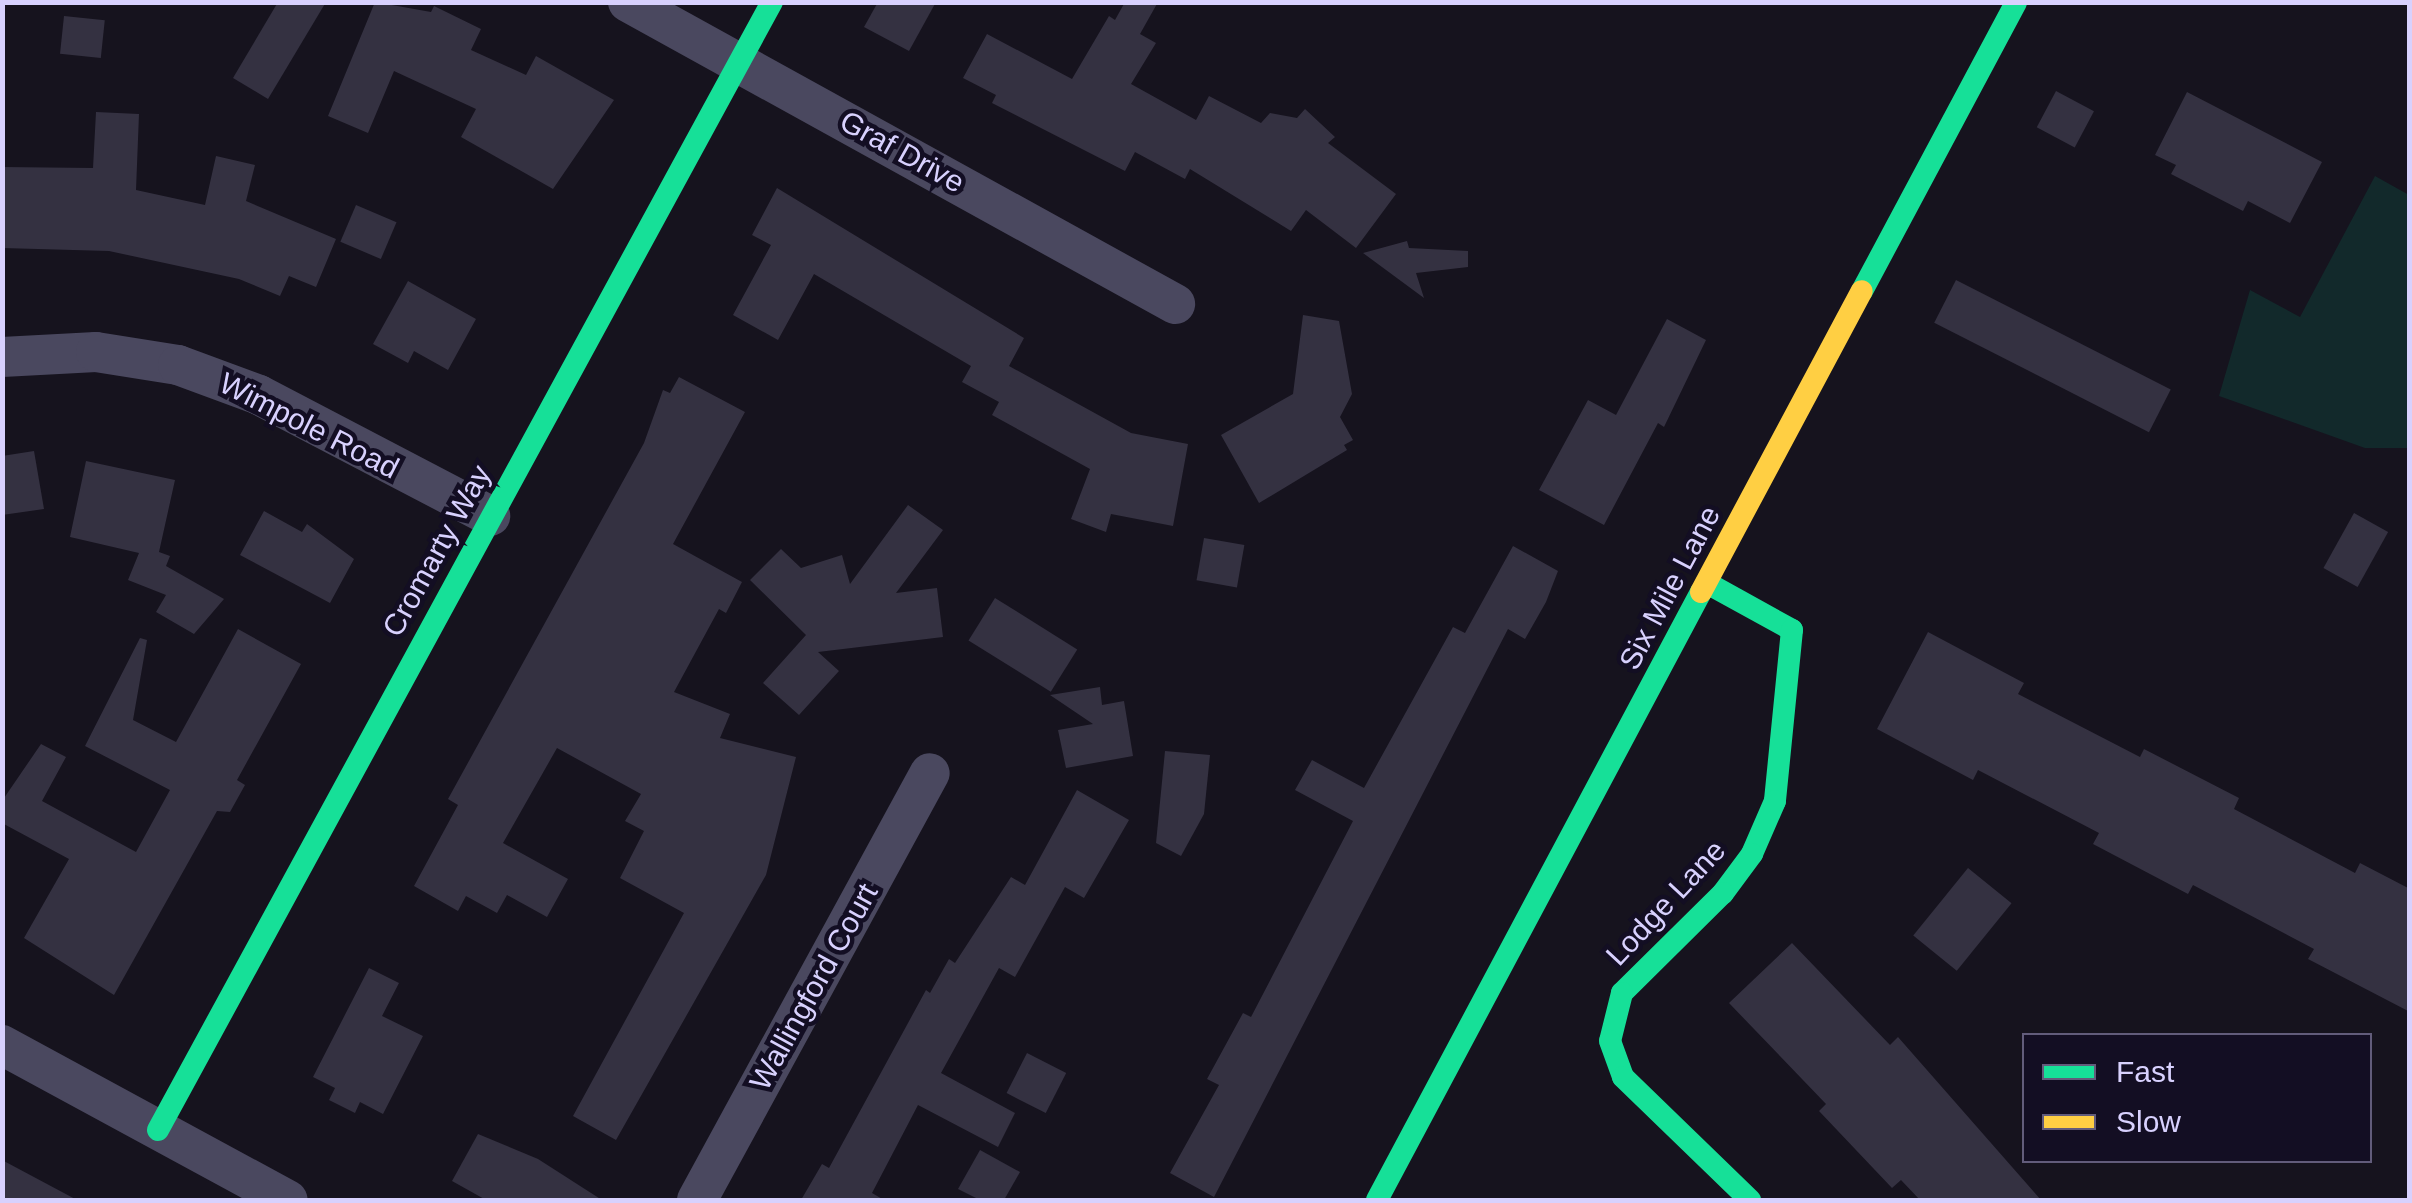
<!DOCTYPE html>
<html>
<head>
<meta charset="utf-8">
<style>
  body { margin:0 }
  #map { position:relative; width:2412px; height:1203px; overflow:hidden; background:#16131e; font-family:Arial,sans-serif }
  div>[style] { position:absolute }
  .green>* { inset:0; background:#12292b }
  .building>* { inset:0; background:#343141; transform-origin:0 0 }
  .street>* { height:40px; margin:-20px; padding:0 20px; transform-origin:20px; border-radius:20px; background:#4a485f }
  .fast>* { height:22px; margin:-11px; padding:0 11px; transform-origin:11px; border-radius:11px; background:#16e098 }
  .slow>* { height:22px; margin:-11px; padding:0 11px; transform-origin:11px; border-radius:11px; background:#ffcf43 }
  span { translate:-50% -50%; white-space:nowrap; text-align:center; line-height:1.15; -webkit-text-stroke:9px #130e23; paint-order:stroke }
  .street-label { font-size:30px; color:#d8d1fe }
  .frame { position:absolute; inset:0; border:5px solid #d8d1fe; pointer-events:none }
  .legend { position:absolute; left:2022px; top:1033px; width:350px; height:130px; box-sizing:border-box; background:#130e23; border:2px solid #625c7b; margin:0; padding:12px 18px; list-style:none; font-size:30px; color:#d8d1fe }
  .legend li { display:flex; align-items:center; gap:20px; height:50px }
  .legend b { width:50px; border:2px solid #625c7b }
</style>
</head>
<body>
<div id="map">
  <div class="green">
    <div style="clip-path:polygon(2375px 176px,2409px 195px,2409px 448px,2365px 448px,2219px 396px,2250px 290px,2300px 317px)"></div>
  </div>
  <div class="building">
    <div style="clip-path:polygon(278px 2px,326px 2px,268px 99px,233px 78px)"></div>
    <div style="clip-path:polygon(375px 2px,431px 12px,434px 6px,481px 29px,471px 50px,526px 75px,536px 56px,614px 100px,553px 189px,461px 137px,476px 109px,394px 71px,368px 133px,328px 116px)"></div>
    <div style="clip-path:polygon(878px 2px,936px 2px,909px 51px,864px 27px)"></div>
    <div style="clip-path:polygon(1125px 2px,1158px 2px,1140px 34px,1156px 43px,1131px 84px,1196px 120px,1209px 96px,1261px 123px,1270px 113px,1297px 118px,1305px 109px,1335px 137px,1328px 143px,1396px 194px,1356px 248px,1306px 210px,1291px 231px,1190px 169px,1185px 179px,1135px 152px,1125px 171px,992px 103px,996px 95px,963px 78px,987px 34px,1072px 79px,1109px 16px,1115px 20px)"></div>
    <div style="left:64px;top:16px;width:41px;height:38px;rotate:6deg"></div>
    <div style="left:2056px;top:91px;width:43px;height:41px;rotate:28deg"></div>
    <div style="clip-path:polygon(2187px 92px,2322px 162px,2290px 223px,2248px 201px,2243px 211px,2171px 174px,2176px 165px,2155px 155px)"></div>
    <div style="clip-path:polygon(96px 112px,139px 114px,136px 190px,205px 205px,216px 156px,255px 165px,246px 201px,336px 239px,316px 287px,289px 276px,280px 296px,239px 279px,109px 251px,2px 248px,2px 167px,93px 168px)"></div>
    <div style="clip-path:polygon(777px 188px,1024px 338px,1009px 366px,1131px 433px,1188px 444px,1173px 526px,1111px 514px,1106px 532px,1071px 519px,1090px 469px,992px 415px,999px 402px,962px 382px,971px 366px,814px 274px,778px 340px,733px 315px,771px 245px,752px 235px)"></div>
    <div style="left:356px;top:205px;width:44px;height:40px;rotate:23deg"></div>
    <div style="clip-path:polygon(1407px 241px,1409px 248px,1468px 251px,1468px 267px,1416px 273px,1424px 298px,1363px 253px)"></div>
    <div style="left:1956px;top:280px;width:241px;height:48px;rotate:27deg"></div>
    <div style="clip-path:polygon(408px 281px,476px 319px,448px 370px,414px 351px,408px 363px,373px 344px)"></div>
    <div style="clip-path:polygon(1303px 315px,1339px 321px,1352px 394px,1340px 417px,1353px 440px,1344px 445px,1347px 450px,1259px 503px,1221px 435px,1293px 394px)"></div>
    <div style="clip-path:polygon(1667px 319px,1706px 340px,1664px 427px,1658px 423px,1604px 525px,1539px 490px,1588px 400px,1616px 415px)"></div>
    <div style="clip-path:polygon(679px 377px,745px 412px,673px 544px,742px 582px,726px 613px,719px 609px,674px 692px,730px 714px,720px 738px,796px 757px,766px 875px,616px 1140px,573px 1116px,684px 913px,620px 878px,644px 831px,625px 821px,641px 794px,557px 748px,503px 843px,568px 879px,547px 917px,507px 895px,497px 913px,466px 896px,458px 911px,414px 886px,458px 805px,448px 799px,644px 443px,663px 390px,670px 393px)"></div>
    <div style="clip-path:polygon(34px 451px,44px 509px,2px 515px,2px 456px)"></div>
    <div style="clip-path:polygon(86px 461px,175px 480px,159px 552px,170px 556px,166px 566px,224px 599px,194px 634px,156px 612px,166px 595px,128px 580px,139px 553px,70px 537px)"></div>
    <div style="clip-path:polygon(908px 505px,943px 530px,896px 593px,937px 588px,943px 637px,818px 652px,839px 671px,799px 715px,763px 683px,806px 635px,750px 580px,781px 549px,801px 568px,842px 555px,850px 584px)"></div>
    <div style="clip-path:polygon(264px 511px,302px 532px,307px 524px,354px 559px,330px 603px,240px 555px)"></div>
    <div style="left:2354px;top:513px;width:39px;height:63px;rotate:29deg"></div>
    <div style="left:1204px;top:538px;width:41px;height:43px;rotate:10deg"></div>
    <div style="clip-path:polygon(1513px 546px,1558px 571px,1546px 602px,1525px 639px,1508px 629px,1214px 1197px,1170px 1173px,1219px 1085px,1207px 1079px,1243px 1013px,1251px 1017px,1353px 821px,1295px 790px,1312px 760px,1364px 788px,1453px 627px,1465px 633px)"></div>
    <div style="left:995px;top:598px;width:97px;height:50px;rotate:32deg"></div>
    <div style="clip-path:polygon(238px 629px,301px 664px,237px 780px,245px 785px,230px 812px,217px 811px,114px 995px,24px 938px,69px 859px,2px 823px,2px 801px,41px 744px,66px 757px,42px 801px,136px 852px,170px 790px,85px 746px,140px 638px,147px 640px,133px 720px,176px 742px)"></div>
    <div style="clip-path:polygon(1928px 632px,2024px 683px,2018px 694px,2140px 757px,2144px 749px,2239px 798px,2234px 809px,2355px 873px,2360px 863px,2410px 889px,2410px 1012px,2308px 959px,2314px 949px,2193px 885px,2188px 894px,2093px 844px,2099px 833px,1978px 770px,1973px 780px,1877px 729px)"></div>
    <div style="clip-path:polygon(1100px 687px,1102px 705px,1124px 701px,1133px 756px,1066px 768px,1058px 730px,1093px 724px,1050px 695px)"></div>
    <div style="clip-path:polygon(1165px 751px,1210px 755px,1204px 814px,1181px 856px,1156px 843px)"></div>
    <div style="clip-path:polygon(1077px 790px,1129px 820px,1084px 898px,1065px 887px,1015px 977px,999px 968px,941px 1073px,1015px 1113px,998px 1147px,918px 1105px,872px 1193px,884px 1200px,801px 1200px,822px 1164px,829px 1168px,926px 990px,930px 993px,949px 959px,955px 963px,1011px 877px,1025px 885px)"></div>
    <div style="left:1968px;top:868px;width:56px;height:87px;rotate:39deg"></div>
    <div style="clip-path:polygon(1792px 943px,1890px 1045px,1898px 1037px,2041px 1200px,1920px 1200px,1901px 1180px,1892px 1188px,1819px 1111px,1826px 1104px,1729px 1003px)"></div>
    <div style="clip-path:polygon(369px 968px,399px 983px,382px 1016px,423px 1036px,383px 1114px,360px 1102px,355px 1113px,329px 1100px,335px 1088px,313px 1077px)"></div>
    <div style="left:1027px;top:1053px;width:44px;height:45px;rotate:27deg"></div>
    <div style="clip-path:polygon(478px 1134px,538px 1159px,602px 1200px,486px 1200px,452px 1181px)"></div>
    <div style="clip-path:polygon(980px 1150px,1020px 1172px,1004px 1200px,980px 1200px,958px 1189px)"></div>
    <div style="clip-path:polygon(2px 1160px,77px 1200px,2px 1200px)"></div>
  </div>
  <div class="street">
    <div style="left:628px;top:2px;width:625px;rotate:28.9deg"></div>
    <div style="left:2px;top:357px;width:94px;rotate:-3deg"></div>
    <div style="left:96px;top:352px;width:83px;rotate:9deg"></div>
    <div style="left:178px;top:365px;width:86px;rotate:20.3deg"></div>
    <div style="left:259px;top:395px;width:261px;rotate:27.6deg"></div>
    <div style="left:2px;top:1045px;width:325px;rotate:28.5deg"></div>
    <div style="left:697px;top:1200px;width:486px;rotate:-61.4deg"></div>
  </div>
  <div class="fast">
    <div style="left:1862px;top:291px;width:327px;rotate:-61.9deg"></div>
    <div style="left:1707px;top:583px;width:97px;rotate:28.9deg"></div>
    <div style="left:1792px;top:630px;width:172px;rotate:95.7deg"></div>
    <div style="left:1775px;top:801px;width:58px;rotate:113.5deg"></div>
    <div style="left:1752px;top:854px;width:49px;rotate:126.6deg"></div>
    <div style="left:1723px;top:893px;width:142px;rotate:135.3deg"></div>
    <div style="left:1622px;top:993px;width:49px;rotate:104deg"></div>
    <div style="left:1610px;top:1041px;width:38px;rotate:70deg"></div>
    <div style="left:1623px;top:1077px;width:177px;rotate:44.1deg"></div>
    <div style="left:158px;top:1130px;width:1284px;rotate:-61.44deg"></div>
    <div style="left:1377px;top:1200px;width:689px;rotate:-61.95deg"></div>
  </div>
  <div class="slow">
    <div style="left:1701px;top:592px;width:341px;rotate:-61.9deg"></div>
  </div>
  <div class="street-label">
    <span style="left:902px;top:152px;rotate:29deg">Graf Drive</span>
    <span style="left:309px;top:426px;rotate:27deg">Wimpole Road</span>
    <span style="left:437px;top:551px;rotate:-61deg">Cromarty Way</span>
    <span style="left:1670px;top:588px;rotate:-62deg">Six Mile Lane</span>
    <span style="left:1666px;top:903px;rotate:-47deg">Lodge Lane</span>
    <span style="left:814px;top:987px;rotate:-61deg">Wallingford Court</span>
  </div>
  <div class="frame"></div>
  <ul class="legend">
  <li><b style="height:12px;background:#16e098"></b>Fast</li>
  <li><b style="height:12px;background:#ffcf43"></b>Slow</li>
  </ul>
</div>
</body>
</html>
